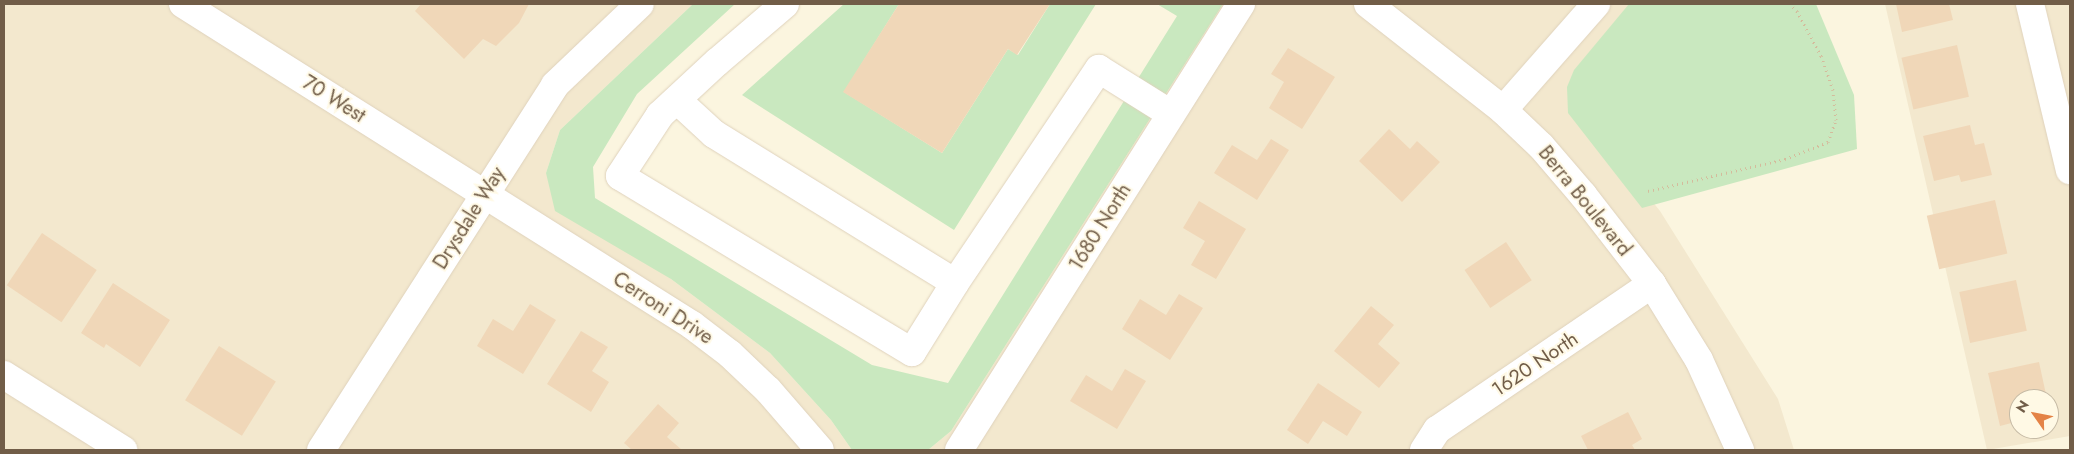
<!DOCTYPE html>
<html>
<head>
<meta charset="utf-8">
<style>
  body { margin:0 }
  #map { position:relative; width:2074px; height:454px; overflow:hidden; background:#fbf5df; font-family:Jost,sans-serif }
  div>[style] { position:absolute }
  .residential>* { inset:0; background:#f3e8ce }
  .green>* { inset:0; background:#c9e8bf }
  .building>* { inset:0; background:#f0d7b8; transform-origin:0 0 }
  .path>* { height:3px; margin-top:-1.5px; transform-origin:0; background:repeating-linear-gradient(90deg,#d4bb9c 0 1px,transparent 0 5px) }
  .roads { filter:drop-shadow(0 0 1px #dfd2bc) drop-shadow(0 0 1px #dfd2bc) }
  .minor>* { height:28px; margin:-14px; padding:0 14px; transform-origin:14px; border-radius:14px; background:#fff }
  span { translate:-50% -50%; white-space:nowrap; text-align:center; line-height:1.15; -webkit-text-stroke:4px #fff9e5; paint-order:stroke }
  .street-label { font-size:20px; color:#715d48 }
  .frame { position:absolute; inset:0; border:5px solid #715d48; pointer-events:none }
  .north { position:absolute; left:2009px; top:389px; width:50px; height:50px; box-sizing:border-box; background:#fff9e5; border:1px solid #c6bba6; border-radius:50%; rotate:303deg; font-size:14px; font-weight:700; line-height:20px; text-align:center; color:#715d48 }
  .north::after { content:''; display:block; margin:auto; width:18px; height:22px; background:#e48346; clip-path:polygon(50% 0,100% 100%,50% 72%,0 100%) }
</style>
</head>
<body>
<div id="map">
  <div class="residential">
    <div style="clip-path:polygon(4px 4px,693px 4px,560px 130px,546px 173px,671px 279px,770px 353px,831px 420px,852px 450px,4px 450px)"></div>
    <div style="clip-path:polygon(1223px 4px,1650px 4px,1577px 108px,1660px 211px,1778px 399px,1794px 450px,928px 450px,951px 431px)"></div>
    <div style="clip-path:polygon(evenodd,1885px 4px,2070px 4px,2070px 436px,1987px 450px,1885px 4px,2019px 399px,2049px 399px,2049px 429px,2019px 429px,2019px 399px)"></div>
  </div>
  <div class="green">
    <div style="clip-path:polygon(693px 4px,735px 4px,637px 94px,593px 167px,595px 198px,872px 365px,948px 383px,1177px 16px,1157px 4px,1223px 4px,951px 431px,928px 450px,852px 450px,831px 420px,770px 353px,671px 279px,555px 211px,546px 173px,560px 130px)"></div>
    <div style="clip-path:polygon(844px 4px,899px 4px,844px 92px,942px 153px,1008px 49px,1018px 55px,1050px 4px,1096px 4px,954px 230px,742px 95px)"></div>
    <div style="clip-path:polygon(1629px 4px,1816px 4px,1854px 95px,1857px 149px,1642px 208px,1568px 113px,1567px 87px,1574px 70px)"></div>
  </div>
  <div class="building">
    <div style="clip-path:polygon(421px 4px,529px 4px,519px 23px,496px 46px,483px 39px,464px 59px,415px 11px)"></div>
    <div style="clip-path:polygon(899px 4px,1050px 4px,1017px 55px,1008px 49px,942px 153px,843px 92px)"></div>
    <div style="clip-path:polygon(1896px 4px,1949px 4px,1953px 20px,1902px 32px)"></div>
    <div style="left:1957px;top:45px;width:53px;height:57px;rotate:77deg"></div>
    <div style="clip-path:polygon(1288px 48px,1335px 77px,1302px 129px,1269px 108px,1284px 82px,1271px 74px)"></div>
    <div style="clip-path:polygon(1970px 125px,1975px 145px,1984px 143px,1992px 175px,1961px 182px,1959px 175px,1934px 181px,1923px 136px)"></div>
    <div style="clip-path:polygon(1389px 129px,1410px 149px,1417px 141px,1440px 162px,1402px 202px,1359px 161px)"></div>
    <div style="clip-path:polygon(1271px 139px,1289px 150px,1257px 200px,1214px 173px,1232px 145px,1257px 160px)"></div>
    <div style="left:1995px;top:200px;width:55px;height:70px;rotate:77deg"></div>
    <div style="clip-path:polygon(1199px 201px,1246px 229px,1216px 279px,1191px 265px,1205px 241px,1183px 228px)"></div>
    <div style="left:42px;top:233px;width:66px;height:63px;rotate:34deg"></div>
    <div style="left:1506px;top:242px;width:46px;height:50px;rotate:56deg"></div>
    <div style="left:2016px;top:280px;width:52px;height:58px;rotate:78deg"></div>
    <div style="clip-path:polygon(113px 283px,170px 320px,140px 367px,106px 344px,104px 348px,81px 333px)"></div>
    <div style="clip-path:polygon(1179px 294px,1203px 308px,1170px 360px,1122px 329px,1140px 299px,1166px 315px)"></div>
    <div style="clip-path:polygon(530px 304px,556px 320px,523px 374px,477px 346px,493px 319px,513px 331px)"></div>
    <div style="clip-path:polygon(1371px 306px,1394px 325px,1378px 344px,1400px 363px,1379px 388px,1334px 351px)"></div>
    <div style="clip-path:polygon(581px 331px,608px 347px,592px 371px,609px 382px,591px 412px,547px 384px)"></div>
    <div style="left:219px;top:346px;width:67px;height:64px;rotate:32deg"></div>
    <div style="clip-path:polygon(2039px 362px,2047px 399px,2019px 399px,2019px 421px,2000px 426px,1988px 373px)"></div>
    <div style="clip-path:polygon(1125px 369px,1146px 381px,1117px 429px,1070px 401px,1086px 375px,1112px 391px)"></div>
    <div style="clip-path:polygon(1318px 383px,1362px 412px,1347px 436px,1323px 421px,1308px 444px,1287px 430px)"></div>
    <div style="clip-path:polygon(658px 404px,679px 423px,667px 437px,682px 450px,632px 450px,624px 443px)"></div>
    <div style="clip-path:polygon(1628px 412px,1642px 439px,1632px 445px,1635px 450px,1588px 450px,1581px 436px)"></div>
  </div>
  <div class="path">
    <div style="left:1648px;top:191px;width:141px;rotate:-13.1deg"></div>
    <div style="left:1785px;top:159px;width:46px;rotate:-21.6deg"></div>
    <div style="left:1828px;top:142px;width:23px;rotate:-70deg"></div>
    <div style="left:1836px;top:120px;width:30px;rotate:-96deg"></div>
    <div style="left:1833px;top:90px;width:36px;rotate:-109deg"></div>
    <div style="left:1821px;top:56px;width:51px;rotate:-118.1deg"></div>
    <div style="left:1797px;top:11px;width:10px;rotate:-135deg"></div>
  </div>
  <div class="roads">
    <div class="minor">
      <div style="left:183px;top:4px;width:602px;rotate:32.24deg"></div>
      <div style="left:692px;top:325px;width:48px;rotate:37.3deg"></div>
      <div style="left:730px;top:354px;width:52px;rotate:43.5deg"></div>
      <div style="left:768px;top:390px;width:79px;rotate:49.1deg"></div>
      <div style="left:785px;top:4px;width:89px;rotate:139.5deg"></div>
      <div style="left:717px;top:62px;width:78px;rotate:137.1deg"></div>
      <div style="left:660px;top:115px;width:73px;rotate:123.3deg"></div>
      <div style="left:620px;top:176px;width:341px;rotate:31.1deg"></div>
      <div style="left:912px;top:352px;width:81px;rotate:-58.1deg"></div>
      <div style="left:955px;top:283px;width:258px;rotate:-56.1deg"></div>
      <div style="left:1099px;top:69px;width:85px;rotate:32deg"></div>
      <div style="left:1368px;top:4px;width:172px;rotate:38.1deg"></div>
      <div style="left:1503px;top:110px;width:52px;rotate:43.5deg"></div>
      <div style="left:1541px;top:146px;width:65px;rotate:49.4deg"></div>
      <div style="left:1583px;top:195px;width:113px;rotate:52.2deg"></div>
      <div style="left:1652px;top:284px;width:89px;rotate:58.3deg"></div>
      <div style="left:1699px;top:360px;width:99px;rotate:65.5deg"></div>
      <div style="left:2030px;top:4px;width:171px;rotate:76.5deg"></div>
      <div style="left:677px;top:100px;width:50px;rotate:42.6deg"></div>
      <div style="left:714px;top:134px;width:283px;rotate:31.7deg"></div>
      <div style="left:1503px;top:110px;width:141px;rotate:-48.7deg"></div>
      <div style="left:4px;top:375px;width:141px;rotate:32.2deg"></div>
      <div style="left:321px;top:450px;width:434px;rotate:-57.3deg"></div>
      <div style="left:555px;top:85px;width:117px;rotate:-43.6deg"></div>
      <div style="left:959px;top:450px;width:528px;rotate:-57.7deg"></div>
      <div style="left:1424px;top:450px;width:24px;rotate:-57deg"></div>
      <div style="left:1437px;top:430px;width:260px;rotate:-34.2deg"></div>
    </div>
  </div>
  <div class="street-label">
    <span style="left:334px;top:99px;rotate:32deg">70 West</span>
    <span style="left:1585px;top:201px;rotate:51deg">Berra Boulevard</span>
    <span style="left:469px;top:218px;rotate:-58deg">Drysdale Way</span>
    <span style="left:1100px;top:227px;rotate:-58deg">1680 North</span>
    <span style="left:663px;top:308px;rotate:33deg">Cerroni Drive</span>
    <span style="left:1535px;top:364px;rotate:-34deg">1620 North</span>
  </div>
  <div class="frame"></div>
  <div class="north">N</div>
</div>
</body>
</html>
